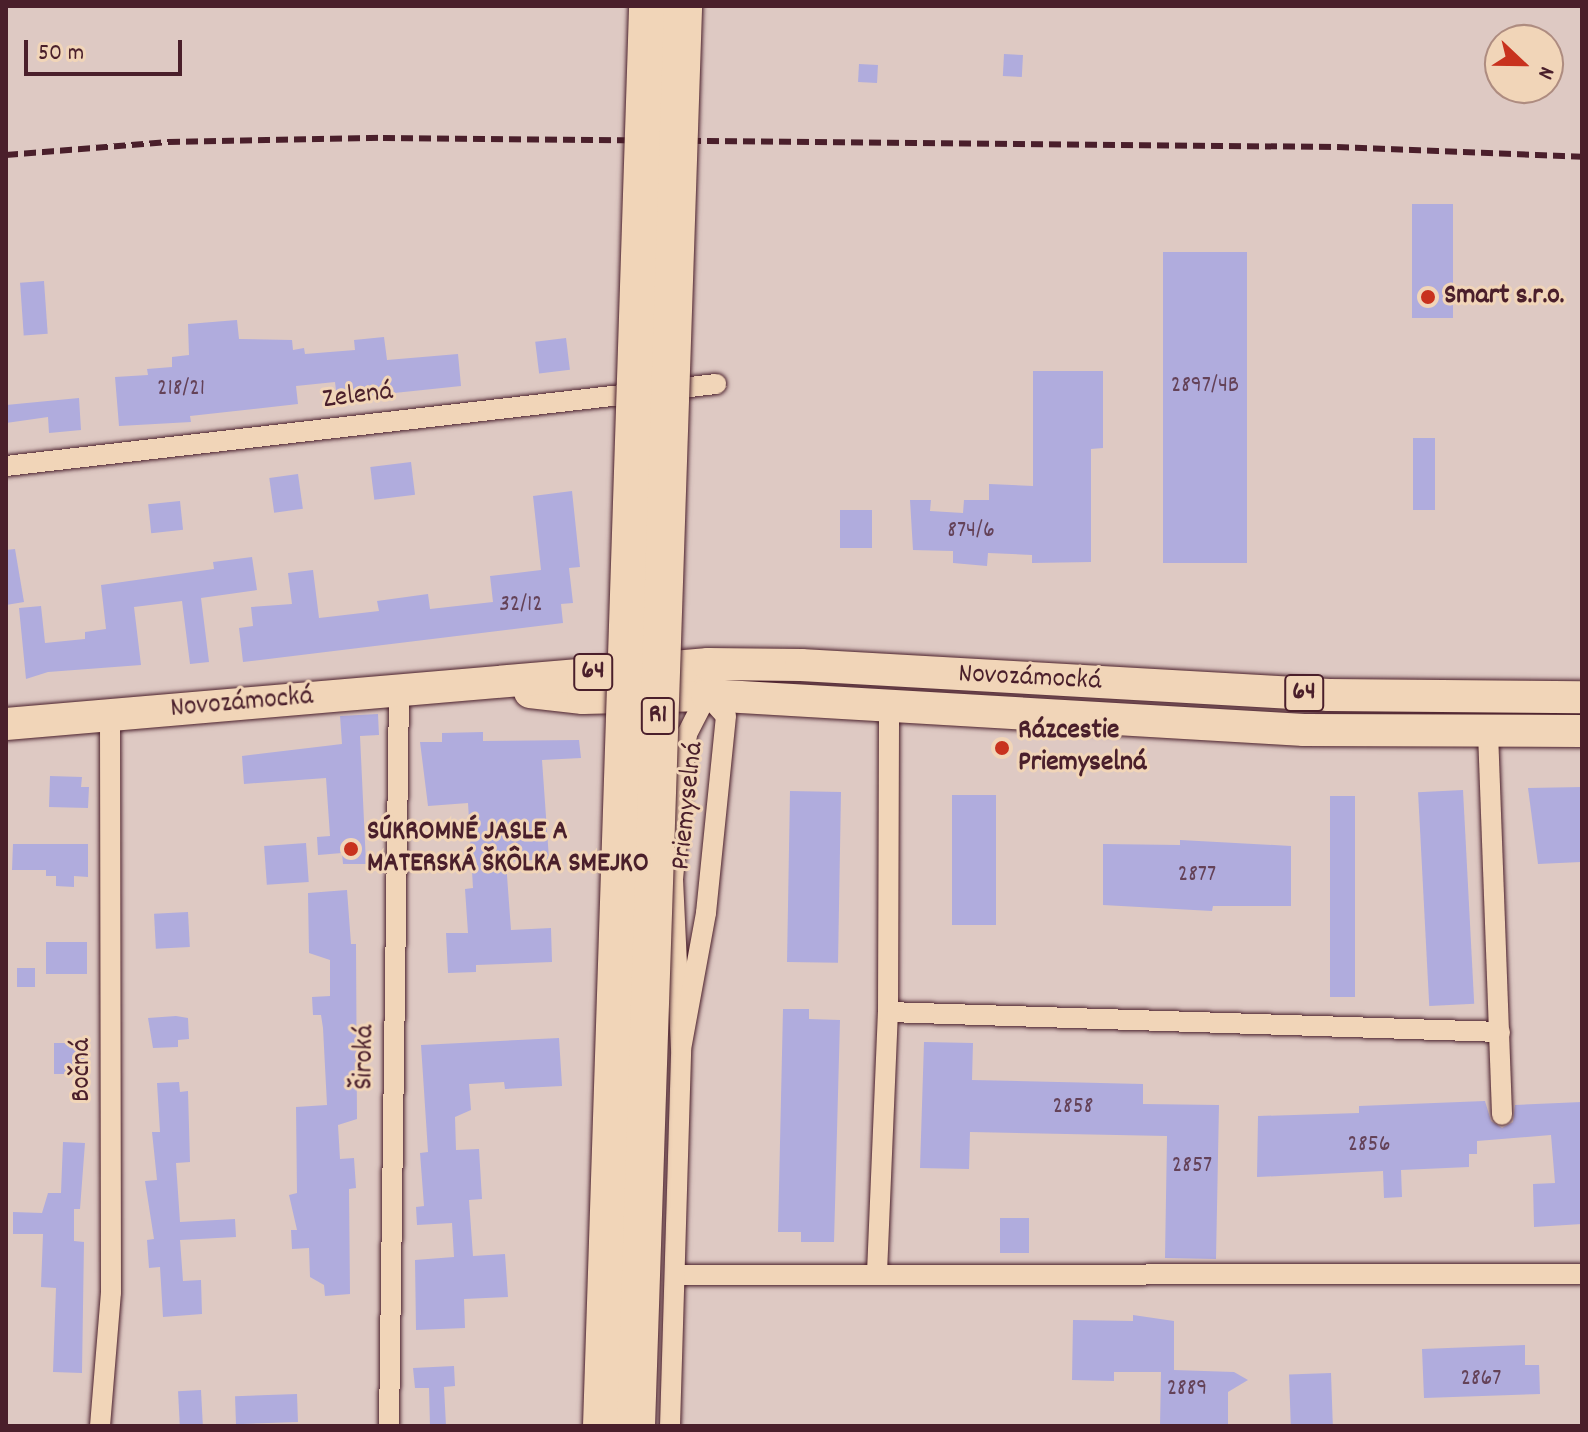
<!DOCTYPE html>
<html>
<head>
<meta charset="utf-8">
<style>
  body { margin:0 }
  #map { position:relative; width:1588px; height:1432px; overflow:hidden; background:#dec9c3; font-family:Dekko,sans-serif }
  div>[style] { position:absolute }
  .building>* { inset:0; background:#b0acdd; transform-origin:0 0 }
  .roads { filter:drop-shadow(0 0 2px #4a1f2b) drop-shadow(0 0 2px #4a1f2b) }
  .minor>* { height:20px; margin:-10px; padding:0 10px; transform-origin:10px; border-radius:10px; background:#f1d5b8 }
  .primary>* { height:32px; margin:-16px; padding:0 16px; transform-origin:16px; border-radius:16px; background:#f1d5b8 }
  .rail>* { height:6px; margin-top:-3px; transform-origin:0; background:repeating-linear-gradient(90deg,#4a1f2b 0 12px,transparent 0 18px) }
  .bridges { filter:drop-shadow(0 0 2px #4a1f2b) drop-shadow(0 0 2px #4a1f2b) }
  .motorway-bridge>* { height:38px; margin:-19px; padding:0 19px; transform-origin:19px; border-radius:19px; background:#f1d5b8 }
  .dots>* { width:22px; height:22px; translate:-50% -50%; box-sizing:border-box; border:4px solid #f1d5b8; border-radius:50% }
  span { translate:-50% -50%; white-space:nowrap; text-align:center; line-height:1.15; -webkit-text-stroke:6px #f1d5b8; paint-order:stroke }
  .number-label { font-size:24px; color:#644258 }
  .number-label span { -webkit-text-stroke-width:0 }
  .shield-label span { padding:2px 6px; background:#f1d5b8; border:2px solid; border-radius:6px; -webkit-text-stroke-width:0 }
  .shield-label { font-size:26px; color:#4a1f2b; font-weight:700 }
  .poi-label { font-size:28px; color:#4a1f2b; font-weight:700 }
  .left { translate:0 -50%; text-align:left }
  .street-label { font-size:28px; color:#4a1f2b }
  .frame { position:absolute; inset:0; border:8px solid #4a1f2b; pointer-events:none }
  .north { position:absolute; left:1484px; top:24px; width:80px; height:80px; box-sizing:border-box; background:#f1d5b8; border:2px solid #ae8c80; border-radius:50%; rotate:112deg; font-size:22px; font-weight:700; line-height:32px; text-align:center; color:#4a1f2b }
  .north::after { content:''; display:block; margin:auto; width:28px; height:36px; background:#c8321e; clip-path:polygon(50% 0,100% 100%,50% 72%,0 100%) }
  .scale { position:absolute; left:24px; top:40px; width:158px; height:36px; box-sizing:border-box; border:4px solid #4a1f2b; border-top:0; padding-left:10px; font-size:24px; line-height:28px; white-space:nowrap; color:#4a1f2b; -webkit-text-stroke:6px #f1d5b8; paint-order:stroke }
</style>
</head>
<body>
<div id="map">
  <div class="building">
    <div style="left:1004px;top:54px;width:19px;height:22px;rotate:3deg"></div>
    <div style="left:859px;top:64px;width:19px;height:18px;rotate:3deg"></div>
    <div style="left:1412px;top:204px;width:41px;height:114px"></div>
    <div style="left:1163px;top:252px;width:84px;height:311px"></div>
    <div style="left:44px;top:281px;width:53px;height:24px;rotate:86deg"></div>
    <div style="clip-path:polygon(237px 320px,239px 339px,292px 340px,293px 350px,304px 348px,305px 354px,355px 350px,354px 340px,384px 337px,387px 360px,458px 354px,461px 386px,337px 399px,335px 382px,296px 386px,298px 404px,190px 416px,191px 422px,119px 426px,115px 377px,148px 375px,147px 369px,172px 367px,172px 357px,189px 355px,188px 324px)"></div>
    <div style="left:566px;top:338px;width:32px;height:31px;rotate:83deg"></div>
    <div style="clip-path:polygon(1033px 371px,1103px 371px,1103px 448px,1091px 449px,1091px 562px,1032px 563px,1032px 555px,988px 553px,987px 566px,953px 563px,953px 551px,913px 550px,910px 500px,931px 500px,930px 511px,963px 513px,964px 500px,989px 500px,989px 484px,1033px 486px)"></div>
    <div style="clip-path:polygon(79px 398px,81px 430px,49px 433px,48px 417px,6px 423px,6px 405px)"></div>
    <div style="left:1413px;top:438px;width:22px;height:72px"></div>
    <div style="left:411px;top:462px;width:33px;height:41px;rotate:83deg"></div>
    <div style="left:298px;top:474px;width:35px;height:29px;rotate:82deg"></div>
    <div style="clip-path:polygon(572px 491px,580px 567px,569px 568px,573px 603px,561px 604px,563px 623px,243px 662px,239px 628px,253px 626px,251px 607px,292px 604px,288px 573px,313px 570px,319px 618px,379px 611px,377px 601px,428px 594px,430px 609px,493px 602px,490px 576px,541px 570px,533px 496px)"></div>
    <div style="left:180px;top:501px;width:29px;height:32px;rotate:84deg"></div>
    <div style="left:840px;top:510px;width:32px;height:38px"></div>
    <div style="clip-path:polygon(15px 549px,24px 602px,6px 605px,6px 550px)"></div>
    <div style="clip-path:polygon(252px 557px,257px 590px,201px 598px,209px 662px,190px 664px,182px 601px,134px 607px,141px 665px,48px 672px,26px 679px,19px 608px,41px 606px,45px 643px,85px 639px,85px 632px,106px 629px,101px 585px,214px 569px,213px 562px)"></div>
    <div style="clip-path:polygon(378px 714px,379px 735px,360px 736px,366px 864px,343px 864px,342px 853px,318px 855px,317px 837px,330px 836px,326px 778px,244px 784px,242px 756px,342px 744px,340px 716px)"></div>
    <div style="clip-path:polygon(483px 732px,483px 741px,579px 740px,581px 758px,542px 760px,549px 859px,506px 862px,511px 930px,551px 928px,552px 962px,476px 965px,476px 972px,448px 973px,446px 933px,468px 933px,465px 889px,473px 888px,468px 803px,428px 806px,420px 742px,442px 742px,442px 733px)"></div>
    <div style="clip-path:polygon(50px 776px,82px 777px,81px 787px,89px 787px,88px 808px,49px 807px)"></div>
    <div style="clip-path:polygon(1582px 787px,1581px 862px,1538px 864px,1528px 788px)"></div>
    <div style="left:1463px;top:790px;width:214px;height:45px;rotate:87deg"></div>
    <div style="left:790px;top:791px;width:51px;height:171px;rotate:1deg"></div>
    <div style="left:952px;top:795px;width:44px;height:130px"></div>
    <div style="left:1330px;top:796px;width:25px;height:201px"></div>
    <div style="clip-path:polygon(1180px 840px,1291px 846px,1291px 906px,1213px 906px,1212px 911px,1103px 905px,1103px 844px,1180px 845px)"></div>
    <div style="left:306px;top:843px;width:39px;height:42px;rotate:86deg"></div>
    <div style="clip-path:polygon(13px 844px,88px 844px,88px 877px,74px 876px,74px 887px,56px 886px,56px 876px,46px 876px,46px 870px,12px 870px)"></div>
    <div style="clip-path:polygon(347px 890px,351px 944px,356px 944px,357px 1119px,338px 1125px,340px 1159px,354px 1158px,356px 1188px,349px 1189px,350px 1294px,325px 1296px,324px 1285px,310px 1277px,309px 1248px,292px 1249px,291px 1230px,297px 1230px,289px 1195px,297px 1193px,296px 1107px,327px 1105px,323px 1028px,321px 1015px,313px 1015px,312px 997px,330px 996px,330px 960px,309px 953px,308px 893px)"></div>
    <div style="left:188px;top:912px;width:35px;height:34px;rotate:87deg"></div>
    <div style="left:46px;top:942px;width:41px;height:32px"></div>
    <div style="left:17px;top:968px;width:18px;height:19px"></div>
    <div style="clip-path:polygon(783px 1009px,809px 1009px,809px 1019px,840px 1020px,834px 1242px,801px 1242px,801px 1232px,778px 1232px)"></div>
    <div style="clip-path:polygon(176px 1016px,188px 1018px,189px 1039px,178px 1040px,178px 1047px,153px 1048px,148px 1018px)"></div>
    <div style="clip-path:polygon(559px 1038px,562px 1086px,505px 1089px,504px 1082px,469px 1084px,471px 1110px,455px 1117px,456px 1150px,479px 1149px,482px 1199px,469px 1200px,473px 1256px,505px 1254px,508px 1297px,464px 1299px,465px 1328px,416px 1330px,415px 1260px,454px 1257px,452px 1223px,417px 1225px,416px 1207px,424px 1206px,420px 1153px,428px 1152px,421px 1045px)"></div>
    <div style="clip-path:polygon(924px 1042px,973px 1043px,972px 1080px,1143px 1084px,1143px 1104px,1219px 1105px,1216px 1259px,1165px 1258px,1167px 1136px,970px 1132px,969px 1169px,920px 1168px)"></div>
    <div style="left:54px;top:1043px;width:32px;height:31px"></div>
    <div style="clip-path:polygon(179px 1082px,180px 1092px,188px 1091px,190px 1162px,176px 1163px,180px 1222px,235px 1219px,236px 1237px,180px 1240px,183px 1281px,201px 1280px,202px 1314px,163px 1317px,160px 1267px,149px 1268px,147px 1240px,154px 1239px,145px 1181px,157px 1180px,152px 1132px,160px 1132px,157px 1083px)"></div>
    <div style="clip-path:polygon(1485px 1101px,1491px 1121px,1502px 1128px,1513px 1122px,1515px 1105px,1582px 1102px,1582px 1224px,1534px 1227px,1533px 1184px,1555px 1183px,1551px 1135px,1477px 1141px,1477px 1154px,1469px 1154px,1469px 1167px,1401px 1170px,1402px 1197px,1384px 1198px,1383px 1171px,1257px 1177px,1258px 1116px,1359px 1113px,1359px 1106px)"></div>
    <div style="clip-path:polygon(63px 1142px,85px 1143px,80px 1209px,74px 1209px,74px 1241px,84px 1242px,82px 1373px,53px 1372px,56px 1288px,41px 1287px,43px 1234px,13px 1234px,13px 1212px,42px 1213px,48px 1193px,61px 1193px)"></div>
    <div style="left:1000px;top:1218px;width:29px;height:35px"></div>
    <div style="clip-path:polygon(1133px 1315px,1174px 1321px,1174px 1370px,1234px 1372px,1248px 1380px,1228px 1392px,1228px 1426px,1160px 1426px,1161px 1372px,1114px 1372px,1114px 1381px,1072px 1380px,1073px 1320px,1133px 1321px)"></div>
    <div style="clip-path:polygon(1525px 1345px,1525px 1365px,1539px 1365px,1540px 1394px,1424px 1398px,1422px 1349px)"></div>
    <div style="clip-path:polygon(454px 1366px,455px 1386px,444px 1387px,446px 1426px,430px 1426px,429px 1388px,415px 1388px,413px 1368px)"></div>
    <div style="left:1331px;top:1373px;width:53px;height:42px;rotate:88deg"></div>
    <div style="left:201px;top:1390px;width:36px;height:23px;rotate:87deg"></div>
    <div style="left:297px;top:1394px;width:28px;height:62px;rotate:88deg"></div>
  </div>
  <div class="roads">
    <div class="minor">
      <div style="left:6px;top:466px;width:715px;rotate:-6.59deg"></div>
      <div style="left:1488px;top:732px;width:383px;rotate:87.9deg"></div>
      <div style="left:888px;top:1012px;width:612px;rotate:1.87deg"></div>
      <div style="left:877px;top:1273px;width:261px;rotate:-87.6deg"></div>
      <div style="left:888px;top:1012px;width:307px;rotate:-89.8deg"></div>
      <div style="left:675px;top:1275px;width:907px;rotate:-0.06deg"></div>
      <div style="left:100px;top:1426px;width:134px;rotate:-85.3deg"></div>
      <div style="left:111px;top:1292px;width:578px;rotate:-90.1deg"></div>
      <div style="left:389px;top:1426px;width:736px;rotate:-89.22deg"></div>
      <div style="left:670px;top:1426px;width:377px;rotate:-88.3deg"></div>
      <div style="left:681px;top:1049px;width:170px;rotate:-92.7deg"></div>
      <div style="left:673px;top:879px;width:146px;rotate:-84.5deg"></div>
      <div style="left:687px;top:734px;width:44px;rotate:-62.9deg"></div>
      <div style="left:707px;top:695px;width:28px;rotate:48deg"></div>
      <div style="left:726px;top:716px;width:198px;rotate:95.8deg"></div>
      <div style="left:706px;top:913px;width:138px;rotate:100.4deg"></div>
    </div>
    <div class="primary">
      <div style="left:530px;top:692px;width:53px;rotate:6.5deg"></div>
      <div style="left:583px;top:698px;width:124px;rotate:-1.4deg"></div>
      <div style="left:707px;top:695px;width:598px;rotate:3.36deg"></div>
      <div style="left:1304px;top:730px;width:278px;rotate:0.2deg"></div>
      <div style="left:6px;top:724px;width:705px;rotate:-4.89deg"></div>
      <div style="left:708px;top:664px;width:93px;rotate:0.6deg"></div>
      <div style="left:801px;top:665px;width:529px;rotate:3.25deg"></div>
      <div style="left:1329px;top:695px;width:253px;rotate:0.5deg"></div>
    </div>
  </div>
  <div class="rail">
    <div style="left:6px;top:155px;width:163px;rotate:-4.6deg"></div>
    <div style="left:168px;top:142px;width:215px;rotate:-1.1deg"></div>
    <div style="left:383px;top:138px;width:954px;rotate:0.54deg"></div>
    <div style="left:1337px;top:147px;width:245px;rotate:2.3deg"></div>
  </div>
  <div class="bridges">
    <div class="motorway-bridge">
      <div style="left:602px;top:1426px;width:1421px;rotate:-88.14deg"></div>
      <div style="left:636px;top:1426px;width:1421px;rotate:-88.1deg"></div>
    </div>
  </div>
  <div class="dots">
    <div style="left:1428px;top:297px;background:#c8321e"></div>
    <div style="left:1002px;top:748px;background:#c8321e"></div>
    <div style="left:351px;top:849px;background:#c8321e"></div>
  </div>
  <div class="number-label">
    <span style="left:1205px;top:387px">2897/4B</span>
    <span style="left:181px;top:390px">218/21</span>
    <span style="left:971px;top:532px">874/6</span>
    <span style="left:521px;top:606px">32/12</span>
    <span style="left:1197px;top:876px">2877</span>
    <span style="left:1073px;top:1108px">2858</span>
    <span style="left:1369px;top:1146px">2856</span>
    <span style="left:1192px;top:1167px">2857</span>
    <span style="left:1481px;top:1380px">2867</span>
    <span style="left:1187px;top:1390px">2889</span>
  </div>
  <div class="shield-label">
    <span style="left:593px;top:672px">64</span>
    <span style="left:1304px;top:693px">64</span>
    <span style="left:658px;top:716px">R1</span>
  </div>
  <div class="poi-label">
    <span class="left" style="left:1444px;top:297px">Smart s.r.o.</span>
    <span class="left" style="left:1018px;top:748px">Rázcestie<br>Priemyselná</span>
    <span class="left" style="left:367px;top:849px">SÚKROMNÉ JASLE A<br>MATERSKÁ ŠKÔLKA SMEJKO</span>
  </div>
  <div class="street-label">
    <span style="left:358px;top:397px;rotate:-7deg">Zelená</span>
    <span style="left:1030px;top:679px;rotate:3deg">Novozámocká</span>
    <span style="left:242px;top:704px;rotate:-5deg">Novozámocká</span>
    <span style="left:689px;top:806px;rotate:-84deg">Priemyselná</span>
    <span style="left:366px;top:1057px;rotate:-89deg">Široká</span>
    <span style="left:83px;top:1070px;rotate:-90deg">Bočná</span>
  </div>
  <div class="frame"></div>
  <div class="north">N</div>
  <div class="scale">50 m</div>
</div>
</body>
</html>
